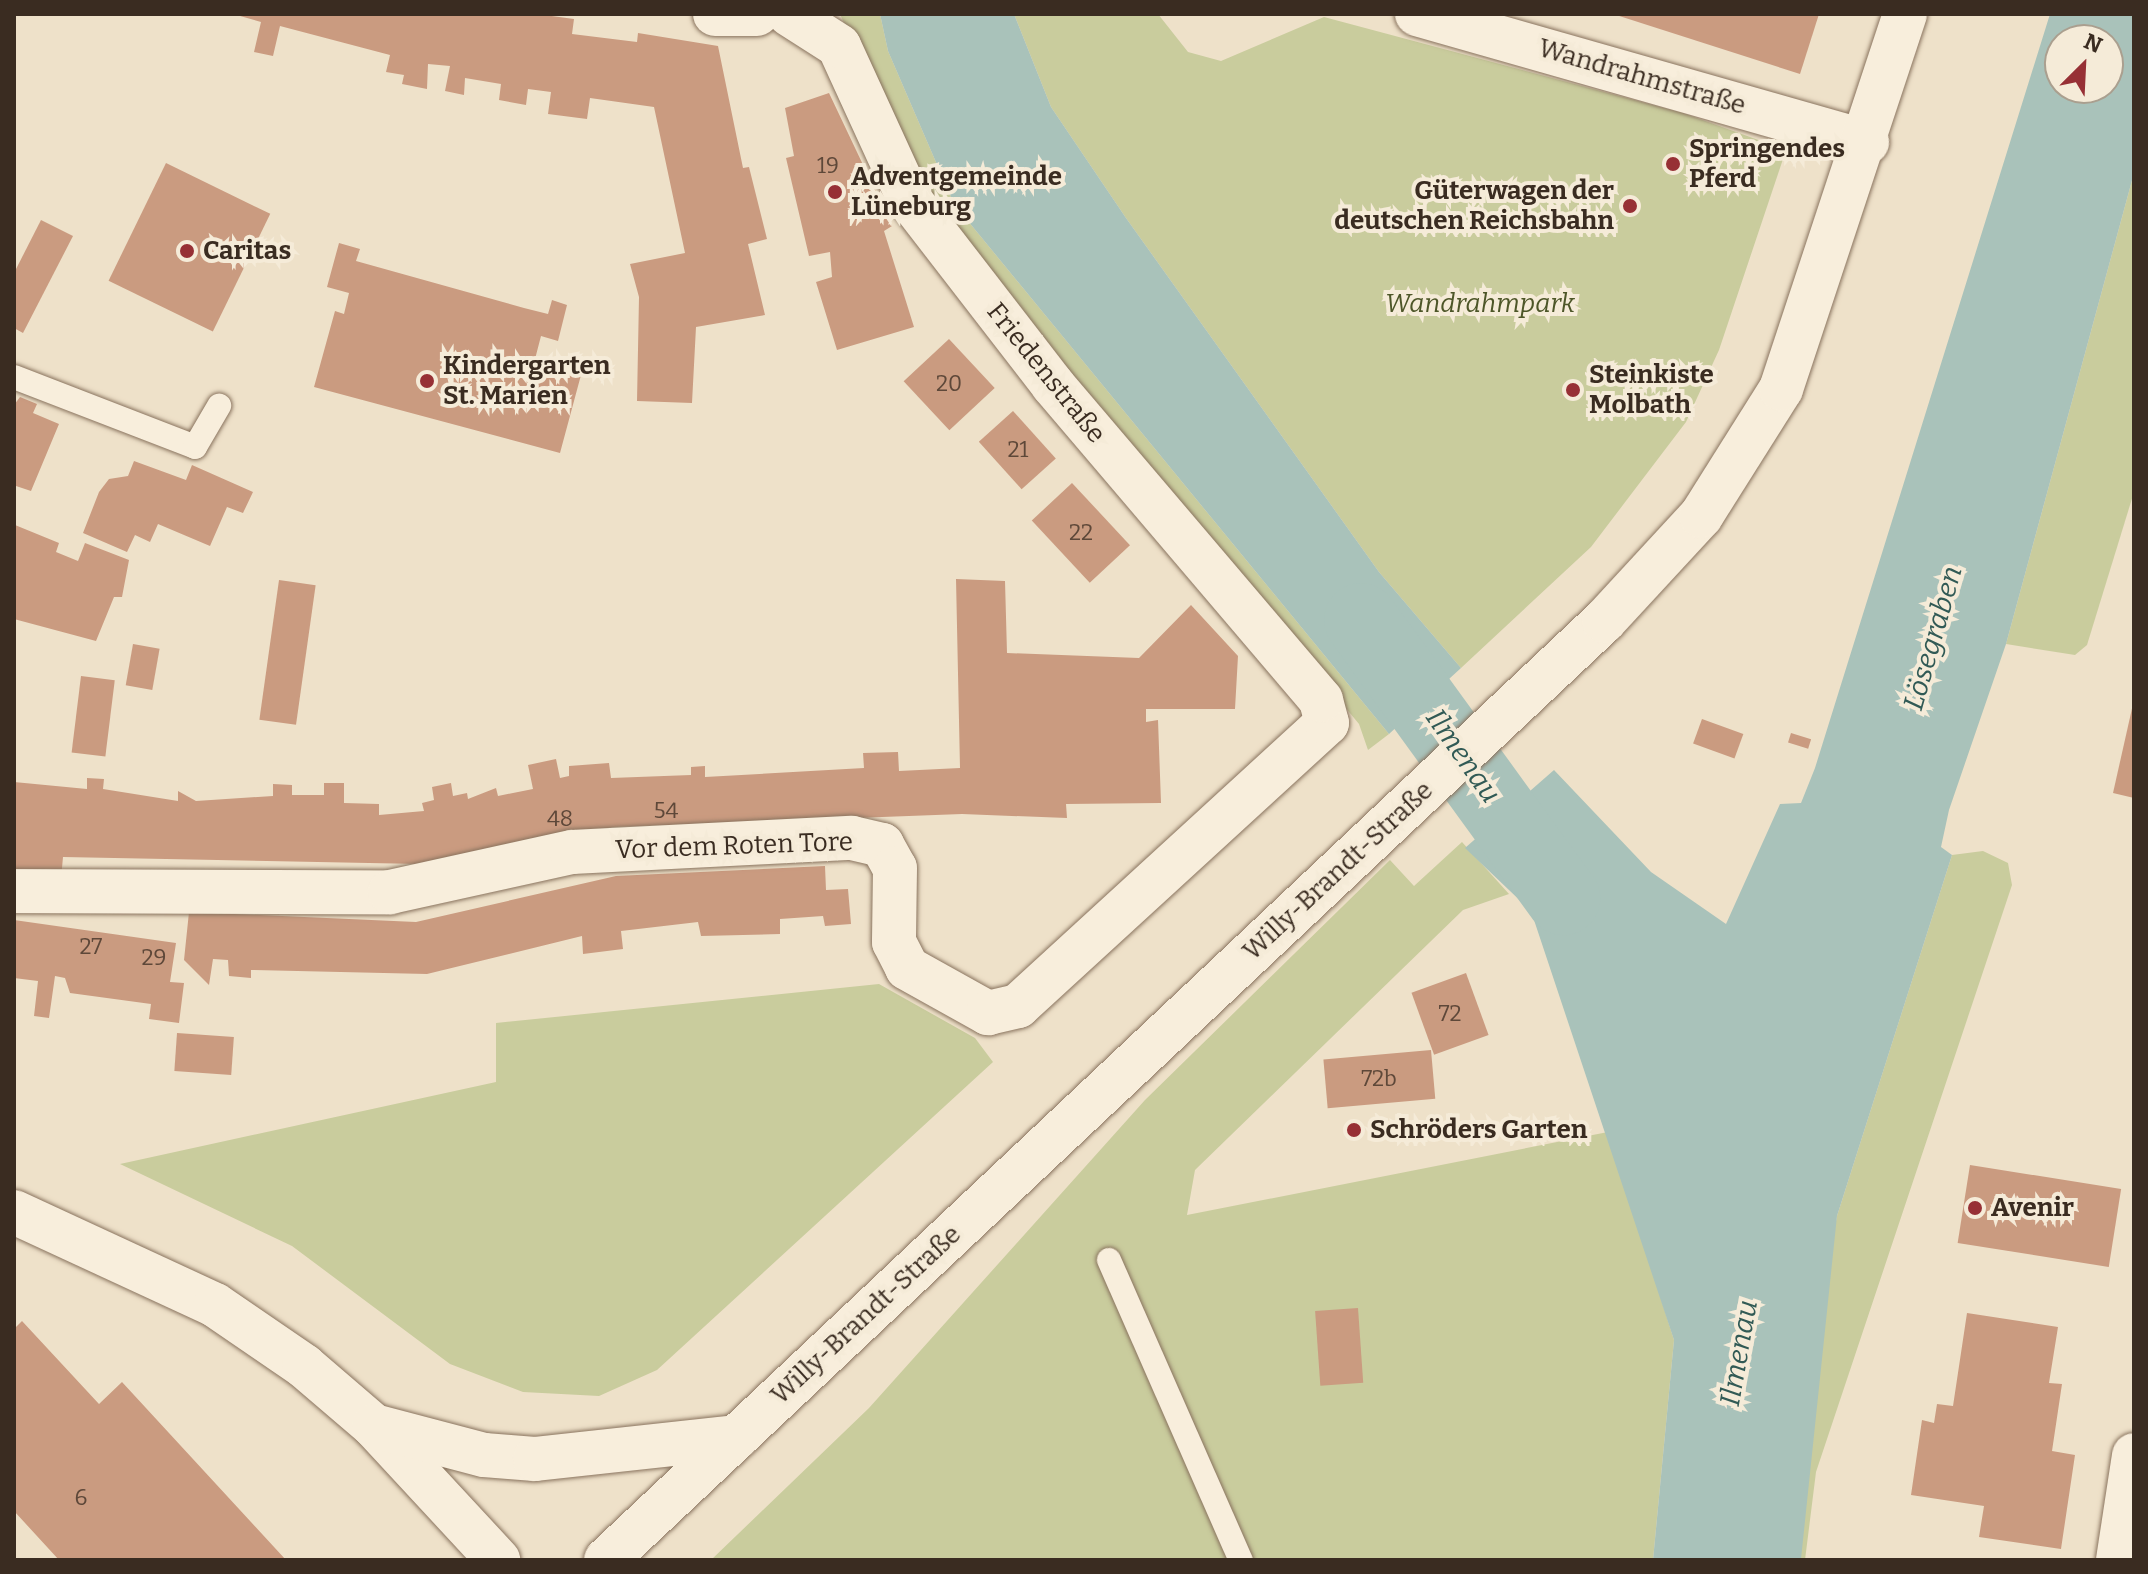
<!DOCTYPE html>
<html>
<head>
<meta charset="utf-8">
<style>
  body { margin:0 }
  #map { position:relative; width:2148px; height:1574px; overflow:hidden; background:#eee1c9; font-family:Bitter,serif }
  div>[style] { position:absolute }
  .green>* { inset:0; background:#c9cc9d }
  .water>* { inset:0; background:#a9c2ba }
  .river>* { height:74px; margin:-37px; padding:0 37px; transform-origin:37px; border-radius:37px; background:#a9c2ba }
  .building>* { inset:0; background:#ca9b80; transform-origin:0 0 }
  .roads { filter:drop-shadow(0 0 2px #89735e) drop-shadow(0 0 2px #89735e) }
  .service>* { height:24px; margin:-12px; padding:0 12px; transform-origin:12px; border-radius:12px; background:#f8eedc }
  .minor>* { height:44px; margin:-22px; padding:0 22px; transform-origin:22px; border-radius:22px; background:#f8eedc }
  .secondary>* { height:44px; margin:-22px; padding:0 22px; transform-origin:22px; border-radius:22px; background:#f8eedc }
  .dots>* { width:22px; height:22px; translate:-50% -50%; box-sizing:border-box; border:4px solid #f5ebd8; border-radius:50% }
  span { translate:-50% -50%; white-space:nowrap; text-align:center; line-height:1.15; -webkit-text-stroke:8px #f5ebd8; paint-order:stroke }
  .number-label { font-size:22px; color:#5e4839 }
  .number-label span { -webkit-text-stroke-width:0 }
  .street-label { font-size:26px; color:#3a2c21 }
  .poi-label { font-size:26px; color:#3a2c21; font-weight:700 }
  .left { translate:0 -50%; text-align:left }
  .right { translate:-100% -50%; text-align:right }
  .park-label { font-size:26px; color:#4d5628; font-style:italic }
  .water-label { font-size:28px; color:#315a55; font-style:italic }
  .frame { position:absolute; inset:0; border:16px solid #3a2c21; pointer-events:none }
  .north { position:absolute; left:2044px; top:24px; width:80px; height:80px; box-sizing:border-box; background:#f5ebd8; border:2px solid #aa9f8f; border-radius:50%; rotate:24deg; font-size:22px; font-weight:700; line-height:32px; text-align:center; color:#3a2c21 }
  .north::after { content:''; display:block; margin:auto; width:28px; height:36px; background:#973035; clip-path:polygon(50% 0,100% 100%,50% 72%,0 100%) }
</style>
</head>
<body>
<div id="map">
  <div class="green">
    <div style="clip-path:polygon(840px 14px,880px 14px,888px 51px,954px 204px,1389px 734px,1368px 750px,1359px 724px,922px 197px)"></div>
    <div style="clip-path:polygon(1014px 14px,1158px 14px,1188px 52px,1221px 61px,1324px 17px,1683px 113px,1786px 150px,1719px 350px,1686px 422px,1591px 547px,1461px 668px,1379px 572px,1126px 218px,1051px 107px)"></div>
    <div style="clip-path:polygon(2134px 173px,2134px 492px,2087px 645px,2075px 655px,2006px 644px)"></div>
    <div style="clip-path:polygon(1462px 842px,1509px 894px,1463px 910px,1195px 1170px,1187px 1215px,1608px 1132px,1674px 1340px,1653px 1560px,711px 1560px,869px 1408px,1145px 1100px,1390px 860px,1414px 886px)"></div>
    <div style="clip-path:polygon(1983px 851px,2008px 863px,2012px 885px,1816px 1472px,1805px 1560px,1770px 1560px,1837px 1216px,1952px 855px)"></div>
    <div style="clip-path:polygon(879px 984px,975px 1038px,993px 1062px,657px 1370px,599px 1396px,523px 1392px,450px 1364px,292px 1246px,120px 1164px,496px 1082px,496px 1023px)"></div>
  </div>
  <div class="water">
    <div style="clip-path:polygon(880px 14px,1014px 14px,1051px 107px,1126px 218px,1379px 572px,1461px 668px,1389px 734px,954px 204px,888px 51px)"></div>
    <div style="clip-path:polygon(evenodd,2050px 14px,2134px 14px,2134px 173px,2006px 644px,1949px 810px,1941px 847px,1952px 855px,1837px 1216px,1801px 1559px,1653px 1560px,1674px 1340px,1531px 911px,1465px 848px,1554px 770px,1651px 872px,1726px 924px,1780px 804px,1801px 803px,1815px 768px,2050px 14px,2060px 40px,2108px 40px,2108px 88px,2060px 88px,2060px 40px)"></div>
  </div>
  <div class="river">
    <div style="left:1361px;top:620px;width:344px;rotate:54deg"></div>
  </div>
  <div class="building">
    <div style="clip-path:polygon(233px 14px,537px 14px,574px 19px,572px 34px,637px 42px,638px 33px,718px 46px,743px 168px,749px 167px,767px 239px,748px 244px,765px 315px,696px 327px,692px 403px,637px 401px,639px 297px,630px 264px,685px 253px,654px 107px,590px 98px,587px 119px,548px 114px,551px 92px,528px 89px,526px 105px,499px 100px,501px 84px,465px 78px,464px 95px,445px 91px,450px 66px,428px 64px,427px 89px,402px 84px,404px 75px,386px 72px,390px 55px,280px 26px,273px 56px,254px 52px,261px 22px)"></div>
    <div style="clip-path:polygon(1613px 14px,1819px 14px,1800px 74px)"></div>
    <div style="clip-path:polygon(829px 93px,892px 226px,884px 231px,914px 327px,837px 350px,816px 282px,832px 277px,830px 252px,809px 256px,786px 158px,794px 156px,785px 108px)"></div>
    <div style="left:166px;top:163px;width:116px;height:131px;rotate:26deg"></div>
    <div style="clip-path:polygon(41px 220px,73px 236px,23px 333px,14px 328px,14px 273px)"></div>
    <div style="clip-path:polygon(339px 243px,360px 249px,356px 261px,524px 308px,548px 314px,552px 300px,567px 305px,558px 341px,541px 336px,534px 363px,581px 375px,560px 453px,314px 387px,335px 311px,344px 314px,349px 293px,327px 287px)"></div>
    <div style="left:949px;top:339px;width:67px;height:62px;rotate:47deg"></div>
    <div style="clip-path:polygon(20px 397px,37px 404px,33px 413px,59px 424px,31px 491px,16px 486px,14px 491px,14px 405px)"></div>
    <div style="left:1013px;top:411px;width:64px;height:46px;rotate:48deg"></div>
    <div style="clip-path:polygon(134px 461px,186px 480px,192px 465px,253px 492px,243px 513px,227px 507px,210px 546px,158px 524px,150px 542px,135px 535px,127px 552px,83px 533px,99px 492px,109px 479px,128px 476px)"></div>
    <div style="left:1072px;top:483px;width:85px;height:55px;rotate:47deg"></div>
    <div style="clip-path:polygon(15px 525px,59px 543px,56px 552px,78px 561px,85px 543px,129px 560px,122px 597px,114px 597px,96px 641px,14px 619px)"></div>
    <div style="clip-path:polygon(956px 579px,1005px 581px,1007px 653px,1139px 658px,1191px 605px,1238px 656px,1235px 709px,1146px 709px,1146px 722px,1158px 720px,1161px 803px,1066px 804px,1067px 818px,962px 814px,613px 827px,420px 864px,63px 857px,61px 879px,14px 873px,14px 782px,87px 789px,87px 778px,104px 779px,103px 789px,178px 801px,178px 791px,196px 801px,273px 796px,273px 784px,292px 785px,292px 795px,324px 795px,324px 783px,344px 783px,344px 803px,379px 804px,379px 815px,424px 811px,422px 803px,434px 800px,432px 787px,451px 783px,453px 796px,467px 793px,468px 799px,496px 788px,498px 796px,533px 789px,528px 765px,556px 759px,560px 778px,569px 776px,569px 766px,609px 763px,611px 778px,691px 775px,691px 767px,705px 766px,705px 777px,864px 768px,863px 753px,898px 752px,899px 771px,960px 768px)"></div>
    <div style="left:279px;top:580px;width:37px;height:141px;rotate:8deg"></div>
    <div style="left:133px;top:644px;width:27px;height:42px;rotate:10deg"></div>
    <div style="left:81px;top:676px;width:34px;height:77px;rotate:7deg"></div>
    <div style="clip-path:polygon(2133px 704px,2134px 704px,2134px 798px,2113px 793px)"></div>
    <div style="left:1702px;top:719px;width:44px;height:26px;rotate:20deg"></div>
    <div style="left:1791px;top:733px;width:21px;height:10px;rotate:17deg"></div>
    <div style="clip-path:polygon(825px 866px,826px 890px,848px 889px,851px 924px,825px 926px,823px 916px,780px 919px,780px 934px,701px 936px,698px 922px,621px 931px,623px 949px,583px 954px,582px 936px,427px 974px,251px 970px,251px 978px,229px 976px,228px 960px,213px 959px,209px 985px,184px 960px,189px 912px,416px 922px,616px 876px)"></div>
    <div style="clip-path:polygon(14px 920px,176px 943px,170px 982px,184px 983px,179px 1023px,149px 1019px,151px 1004px,70px 993px,65px 978px,55px 976px,49px 1018px,34px 1016px,38px 981px,14px 978px)"></div>
    <div style="left:1466px;top:973px;width:66px;height:58px;rotate:70deg"></div>
    <div style="left:177px;top:1033px;width:57px;height:38px;rotate:4deg"></div>
    <div style="left:1431px;top:1050px;width:49px;height:108px;rotate:85deg"></div>
    <div style="left:1970px;top:1165px;width:153px;height:79px;rotate:9deg"></div>
    <div style="left:1358px;top:1308px;width:75px;height:43px;rotate:86deg"></div>
    <div style="clip-path:polygon(1967px 1313px,2058px 1327px,2049px 1383px,2062px 1384px,2052px 1451px,2075px 1455px,2061px 1549px,1979px 1537px,1984px 1506px,1911px 1495px,1922px 1420px,1934px 1423px,1937px 1404px,1953px 1406px)"></div>
    <div style="clip-path:polygon(22px 1321px,99px 1404px,122px 1382px,286px 1560px,59px 1560px,14px 1511px,14px 1329px)"></div>
  </div>
  <div class="roads">
    <div class="service">
      <div style="left:14px;top:377px;width:194px;rotate:21.1deg"></div>
      <div style="left:195px;top:447px;width:48px;rotate:-59.7deg"></div>
      <div style="left:1109px;top:1260px;width:328px;rotate:66.3deg"></div>
    </div>
    <div class="minor">
      <div style="left:715px;top:14px;width:42px"></div>
      <div style="left:1417px;top:14px;width:468px;rotate:15.9deg"></div>
      <div style="left:14px;top:891px;width:376px;rotate:0.2deg"></div>
      <div style="left:390px;top:892px;width:186px;rotate:-12.4deg"></div>
      <div style="left:572px;top:852px;width:280px;rotate:-2.9deg"></div>
      <div style="left:852px;top:838px;width:31px;rotate:13deg"></div>
      <div style="left:882px;top:845px;width:26px;rotate:61deg"></div>
      <div style="left:895px;top:868px;width:74px;rotate:90.8deg"></div>
      <div style="left:894px;top:942px;width:29px;rotate:63deg"></div>
      <div style="left:907px;top:968px;width:93px;rotate:29.1deg"></div>
      <div style="left:988px;top:1013px;width:31px;rotate:-13deg"></div>
      <div style="left:1018px;top:1006px;width:419px;rotate:-42.5deg"></div>
      <div style="left:1327px;top:723px;width:24px;rotate:-105deg"></div>
      <div style="left:1321px;top:700px;width:414px;rotate:-130.4deg"></div>
      <div style="left:1053px;top:385px;width:235px;rotate:-127.7deg"></div>
      <div style="left:909px;top:199px;width:168px;rotate:-114.6deg"></div>
      <div style="left:839px;top:46px;width:59px;rotate:-147.4deg"></div>
      <div style="left:2118px;top:1560px;width:106px;rotate:-81.3deg"></div>
    </div>
    <div class="secondary">
      <div style="left:14px;top:1212px;width:221px;rotate:24.8deg"></div>
      <div style="left:215px;top:1305px;width:108px;rotate:34.4deg"></div>
      <div style="left:304px;top:1366px;width:92px;rotate:40.6deg"></div>
      <div style="left:374px;top:1426px;width:183px;rotate:47.2deg"></div>
      <div style="left:374px;top:1426px;width:114px;rotate:14.8deg"></div>
      <div style="left:484px;top:1455px;width:51px;rotate:4.5deg"></div>
      <div style="left:535px;top:1459px;width:203px;rotate:-6.2deg"></div>
      <div style="left:606px;top:1560px;width:1370px;rotate:-43.26deg"></div>
      <div style="left:1604px;top:621px;width:143px;rotate:-47.3deg"></div>
      <div style="left:1701px;top:516px;width:150px;rotate:-57.8deg"></div>
      <div style="left:1781px;top:389px;width:395px;rotate:-71.7deg"></div>
    </div>
  </div>
  <div class="dots">
    <div style="left:1673px;top:164px;background:#973035"></div>
    <div style="left:835px;top:192px;background:#973035"></div>
    <div style="left:1630px;top:206px;background:#973035"></div>
    <div style="left:187px;top:251px;background:#973035"></div>
    <div style="left:427px;top:381px;background:#973035"></div>
    <div style="left:1573px;top:390px;background:#973035"></div>
    <div style="left:1354px;top:1130px;background:#973035"></div>
    <div style="left:1975px;top:1208px;background:#973035"></div>
  </div>
  <div class="number-label">
    <span style="left:828px;top:166px">19</span>
    <span style="left:949px;top:384px">20</span>
    <span style="left:1018px;top:450px">21</span>
    <span style="left:1081px;top:533px">22</span>
    <span style="left:666px;top:811px">54</span>
    <span style="left:560px;top:819px">48</span>
    <span style="left:91px;top:947px">27</span>
    <span style="left:154px;top:958px">29</span>
    <span style="left:1450px;top:1014px">72</span>
    <span style="left:1379px;top:1079px">72b</span>
    <span style="left:81px;top:1498px">6</span>
  </div>
  <div class="street-label">
    <span style="left:1642px;top:77px;rotate:16deg">Wandrahmstraße</span>
    <span style="left:1046px;top:373px;rotate:51deg">Friedenstraße</span>
    <span style="left:734px;top:846px;rotate:-2deg">Vor dem Roten Tore</span>
    <span style="left:1338px;top:871px;rotate:-43deg">Willy-Brandt-Straße</span>
    <span style="left:866px;top:1315px;rotate:-43deg">Willy-Brandt-Straße</span>
  </div>
  <div class="poi-label">
    <span class="left" style="left:1689px;top:164px">Springendes<br>Pferd</span>
    <span class="left" style="left:851px;top:192px">Adventgemeinde<br>Lüneburg</span>
    <span class="right" style="left:1614px;top:206px">Güterwagen der<br>deutschen Reichsbahn</span>
    <span class="left" style="left:203px;top:251px">Caritas</span>
    <span class="left" style="left:443px;top:381px">Kindergarten<br>St. Marien</span>
    <span class="left" style="left:1589px;top:390px">Steinkiste<br>Molbath</span>
    <span class="left" style="left:1370px;top:1130px">Schröders Garten</span>
    <span class="left" style="left:1991px;top:1208px">Avenir</span>
  </div>
  <div class="park-label">
    <span style="left:1480px;top:304px">Wandrahmpark</span>
  </div>
  <div class="water-label">
    <span style="left:1933px;top:638px;rotate:-74deg">Lösegraben</span>
    <span style="left:1463px;top:756px;rotate:55deg">Ilmenau</span>
    <span style="left:1739px;top:1353px;rotate:-80deg">Ilmenau</span>
  </div>
  <div class="frame"></div>
  <div class="north">N</div>
</div>
</body>
</html>
